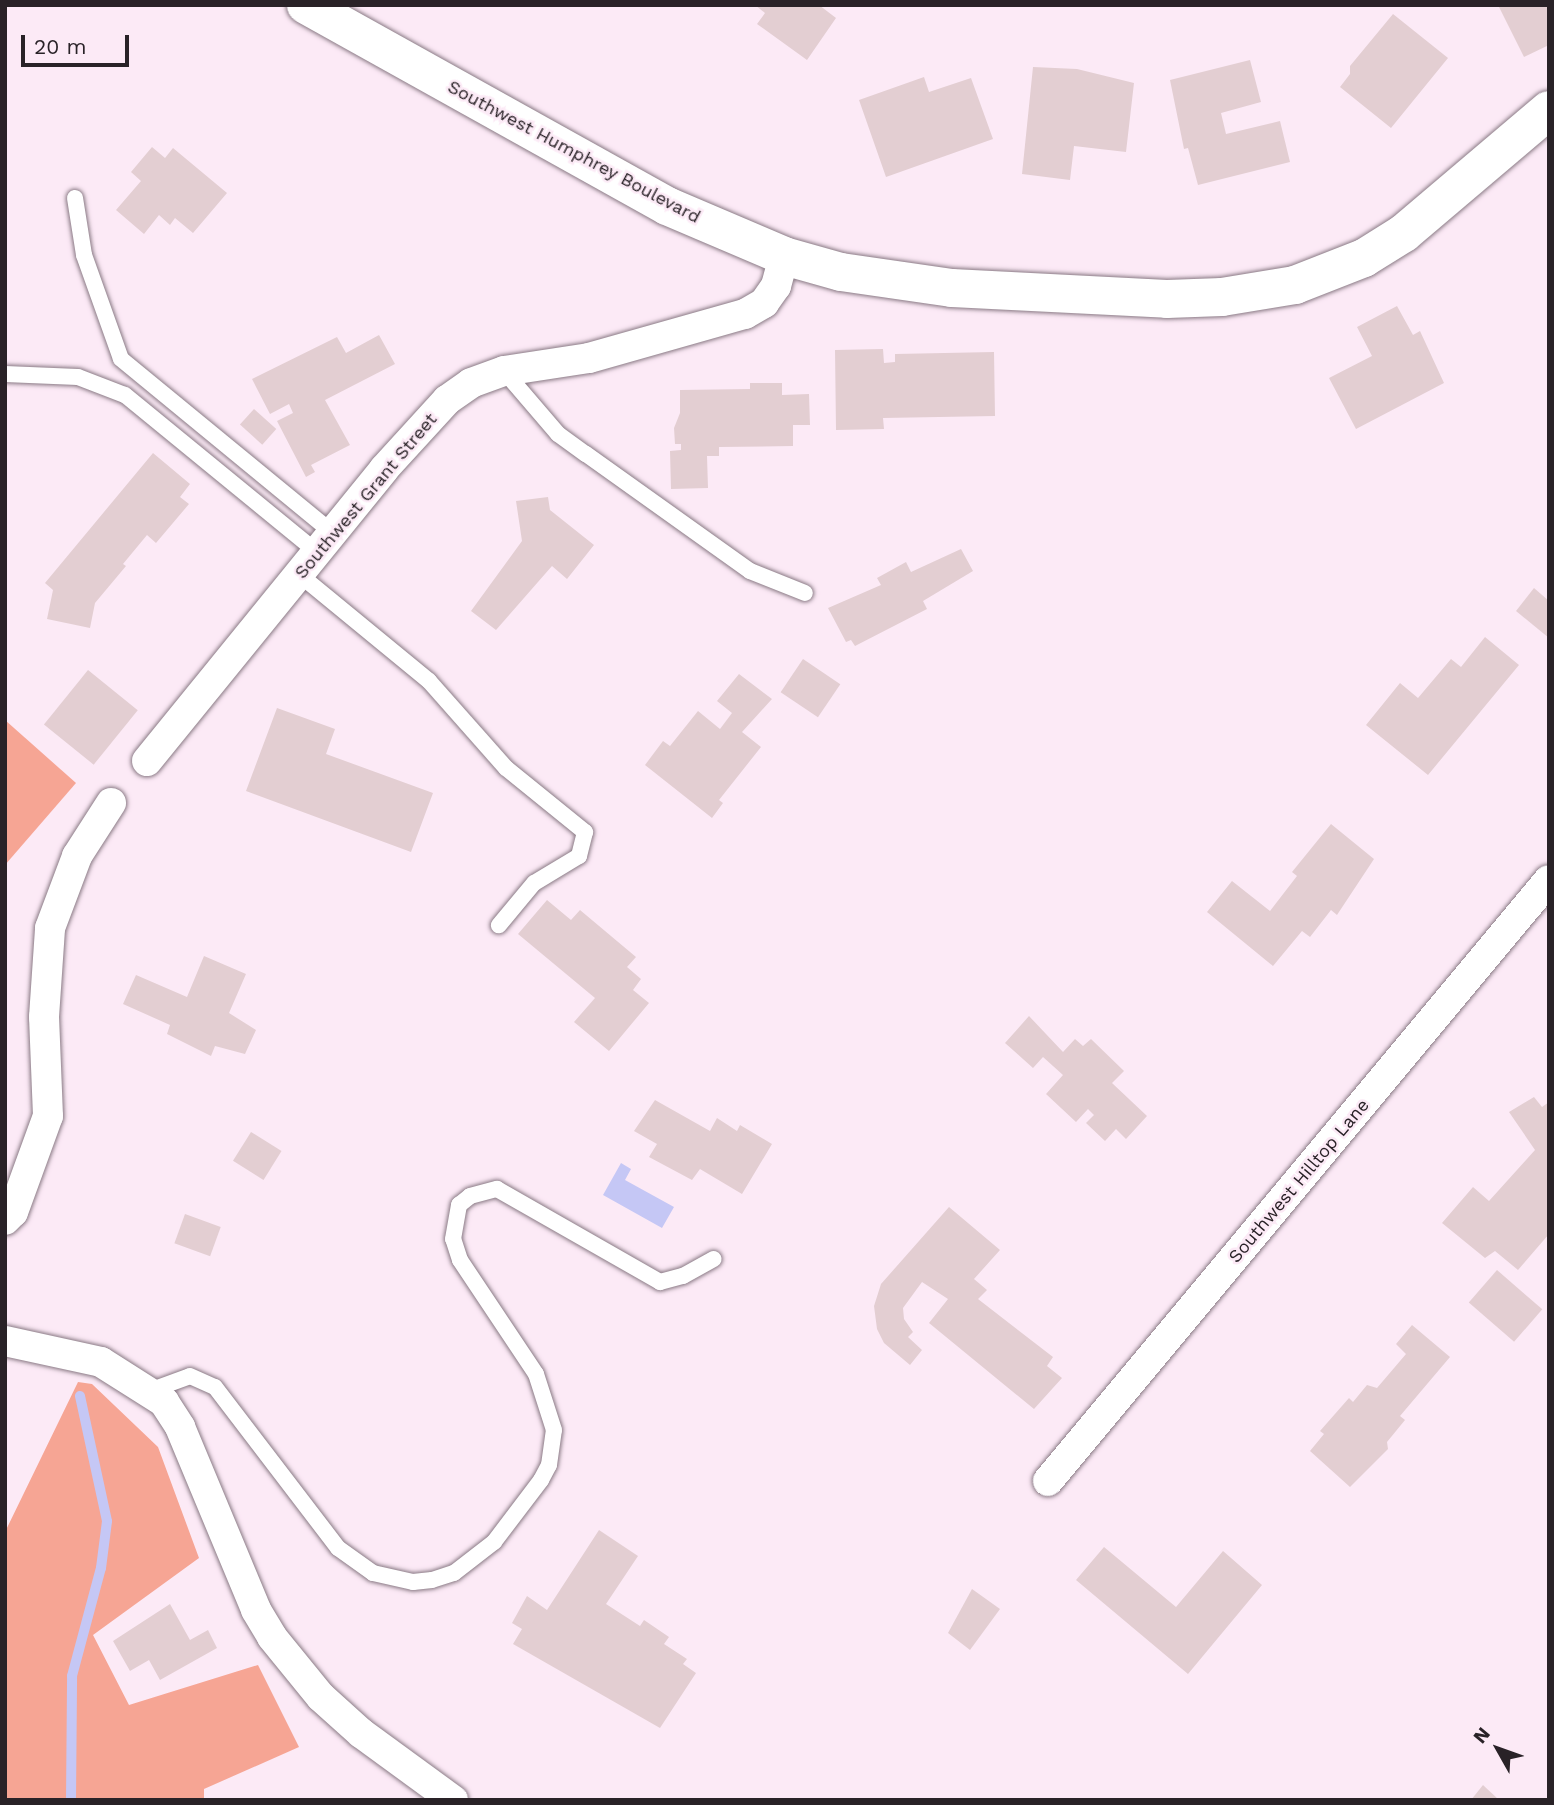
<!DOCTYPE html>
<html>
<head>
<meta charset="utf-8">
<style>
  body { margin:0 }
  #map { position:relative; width:1554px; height:1805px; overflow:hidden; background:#fceaf6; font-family:"Work Sans",sans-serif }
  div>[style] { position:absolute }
  .green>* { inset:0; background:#f6a594 }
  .water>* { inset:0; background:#c5c7f5 }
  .stream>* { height:10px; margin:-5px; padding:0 5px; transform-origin:5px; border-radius:5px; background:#c5c7f5 }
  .building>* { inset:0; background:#e3ced2; transform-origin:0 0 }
  .roads { filter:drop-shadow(0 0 2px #8a7a85) drop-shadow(0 0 2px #8a7a85) }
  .service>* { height:16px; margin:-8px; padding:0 8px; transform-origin:8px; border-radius:8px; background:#fff }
  .minor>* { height:30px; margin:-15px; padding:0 15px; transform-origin:15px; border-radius:15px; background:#fff }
  .secondary>* { height:38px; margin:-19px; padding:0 19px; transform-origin:19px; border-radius:19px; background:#fff }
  span { translate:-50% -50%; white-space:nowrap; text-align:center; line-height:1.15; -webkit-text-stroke:5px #fceaf6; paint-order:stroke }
  .street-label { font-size:18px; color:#292227 }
  .frame { position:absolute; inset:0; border:7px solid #292227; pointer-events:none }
  .north { position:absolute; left:1463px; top:1714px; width:70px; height:70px; -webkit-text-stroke:5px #fceaf6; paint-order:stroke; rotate:310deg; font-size:19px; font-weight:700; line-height:28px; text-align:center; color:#292227 }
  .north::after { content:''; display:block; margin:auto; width:24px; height:32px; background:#292227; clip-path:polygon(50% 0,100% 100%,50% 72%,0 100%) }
  .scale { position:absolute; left:21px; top:35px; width:108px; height:32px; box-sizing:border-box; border:4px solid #292227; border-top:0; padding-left:9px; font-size:21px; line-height:24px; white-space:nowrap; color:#292227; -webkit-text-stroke:5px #fceaf6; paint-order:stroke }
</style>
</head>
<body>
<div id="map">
  <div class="green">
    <div style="clip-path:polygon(5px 720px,76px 783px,5px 865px)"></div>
    <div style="clip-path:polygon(78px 1382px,92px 1384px,158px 1447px,199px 1558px,93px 1635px,129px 1705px,258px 1665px,299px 1747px,204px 1789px,204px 1800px,5px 1800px,5px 1532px)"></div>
  </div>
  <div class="water">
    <div style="clip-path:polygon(621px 1163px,631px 1169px,625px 1180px,674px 1207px,662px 1228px,603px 1195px)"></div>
  </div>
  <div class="stream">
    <div style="left:71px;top:1800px;width:124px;rotate:-89.5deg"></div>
    <div style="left:72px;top:1676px;width:112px;rotate:-75deg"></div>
    <div style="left:101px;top:1568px;width:47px;rotate:-82.7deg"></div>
    <div style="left:107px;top:1521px;width:128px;rotate:-102.2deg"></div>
  </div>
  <div class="building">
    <div style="clip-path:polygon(755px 5px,819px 5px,836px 18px,807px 60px,757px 24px,765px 13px)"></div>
    <div style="clip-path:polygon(1498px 5px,1549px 5px,1549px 45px,1524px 57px)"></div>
    <div style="clip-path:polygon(1393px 14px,1448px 58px,1391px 128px,1340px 87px,1350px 74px,1350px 66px)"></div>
    <div style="clip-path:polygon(1250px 60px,1261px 102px,1221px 113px,1226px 134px,1280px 121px,1290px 162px,1198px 185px,1188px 148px,1184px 149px,1170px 80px)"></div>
    <div style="clip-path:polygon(1033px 67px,1077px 69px,1134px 83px,1126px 152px,1074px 146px,1070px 180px,1022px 174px)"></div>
    <div style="clip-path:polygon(924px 77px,929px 92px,971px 78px,993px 139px,886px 177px,859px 100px)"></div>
    <div style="clip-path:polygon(152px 147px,165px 158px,173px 148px,227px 193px,193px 233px,175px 218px,170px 225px,159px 215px,144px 234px,116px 210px,141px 181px,131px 172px)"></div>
    <div style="clip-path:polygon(1397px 306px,1413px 335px,1420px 331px,1444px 383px,1356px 429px,1329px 378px,1372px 356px,1357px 327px)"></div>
    <div style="clip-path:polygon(379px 335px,395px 364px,325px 400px,350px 445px,311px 465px,315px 472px,306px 477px,277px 421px,293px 413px,289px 404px,270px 414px,252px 379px,337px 337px,346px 353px)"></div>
    <div style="clip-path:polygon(883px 349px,884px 363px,895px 362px,895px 354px,994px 352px,995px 416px,883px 418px,884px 429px,836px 430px,835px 350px)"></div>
    <div style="clip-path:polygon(750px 383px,782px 383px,782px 395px,809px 394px,810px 425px,793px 425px,793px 446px,719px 447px,719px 456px,707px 456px,708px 488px,671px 489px,670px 451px,681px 450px,681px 444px,675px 444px,674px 428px,680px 413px,680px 390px,750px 389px)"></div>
    <div style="left:254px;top:409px;width:30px;height:21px;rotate:42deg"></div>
    <div style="clip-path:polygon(153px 453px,190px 484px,180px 497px,189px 504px,156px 543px,147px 535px,123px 564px,126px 566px,95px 603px,90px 628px,47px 619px,53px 590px,45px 583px)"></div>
    <div style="clip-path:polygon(548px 497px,550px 510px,594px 545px,567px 579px,552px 566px,496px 630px,471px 611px,522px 541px,516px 501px)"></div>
    <div style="clip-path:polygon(961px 549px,973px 571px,923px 601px,927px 609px,855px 646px,851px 640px,846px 642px,828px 608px,881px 585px,877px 578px,906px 562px,911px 572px)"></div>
    <div style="clip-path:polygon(1534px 588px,1549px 601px,1549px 638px,1516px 611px)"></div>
    <div style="clip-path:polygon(1485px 637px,1519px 665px,1428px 775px,1366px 725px,1400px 683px,1418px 698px,1451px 659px,1461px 667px)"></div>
    <div style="left:803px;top:659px;width:45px;height:40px;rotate:34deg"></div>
    <div style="left:88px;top:670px;width:64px;height:70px;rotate:39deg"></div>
    <div style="clip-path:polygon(739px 674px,772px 699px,742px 732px,761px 747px,719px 800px,723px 803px,712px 818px,645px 765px,663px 741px,670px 746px,698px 711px,720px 729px,732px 713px,717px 701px)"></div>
    <div style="clip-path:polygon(277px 708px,335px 729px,326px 754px,433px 793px,411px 852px,246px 791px)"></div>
    <div style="clip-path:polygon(1331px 824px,1374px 859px,1337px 915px,1331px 910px,1310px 937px,1302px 931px,1273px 966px,1207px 912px,1232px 881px,1270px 911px,1297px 876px,1292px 872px)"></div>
    <div style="clip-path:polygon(547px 900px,571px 920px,580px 910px,636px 957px,627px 967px,641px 979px,633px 990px,649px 1003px,609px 1051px,574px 1022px,595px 998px,518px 934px)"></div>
    <div style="clip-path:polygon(204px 956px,246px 974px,229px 1013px,256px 1030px,245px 1054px,215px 1046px,211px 1056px,167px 1034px,170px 1025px,123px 1004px,136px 975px,187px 997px)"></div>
    <div style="clip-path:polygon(1029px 1016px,1063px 1052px,1075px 1039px,1083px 1046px,1091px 1039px,1124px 1071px,1112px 1083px,1147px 1116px,1126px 1139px,1116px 1129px,1105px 1141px,1086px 1123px,1094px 1115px,1088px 1109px,1076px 1122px,1046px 1094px,1063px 1075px,1043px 1057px,1033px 1068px,1005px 1043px)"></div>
    <div style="clip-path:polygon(1534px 1097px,1542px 1107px,1549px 1102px,1549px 1234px,1518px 1270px,1495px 1251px,1485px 1258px,1442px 1223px,1473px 1187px,1489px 1201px,1535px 1150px,1509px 1112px)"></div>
    <div style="clip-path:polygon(655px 1100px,710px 1131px,717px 1118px,737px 1131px,740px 1125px,772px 1144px,742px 1194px,700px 1169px,692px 1180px,649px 1157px,657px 1144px,634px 1131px)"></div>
    <div style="left:251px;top:1132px;width:36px;height:34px;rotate:32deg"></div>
    <div style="clip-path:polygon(949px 1207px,1000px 1250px,974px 1279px,987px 1290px,978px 1299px,1053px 1357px,1047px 1366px,1062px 1378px,1034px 1409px,929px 1323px,948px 1299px,922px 1282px,903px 1308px,904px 1319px,913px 1332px,908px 1337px,922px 1350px,910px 1365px,884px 1343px,877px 1329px,874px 1306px,881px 1284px)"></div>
    <div style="left:185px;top:1214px;width:38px;height:31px;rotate:20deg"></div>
    <div style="left:1497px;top:1270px;width:60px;height:43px;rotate:41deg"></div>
    <div style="clip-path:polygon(1412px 1325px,1450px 1357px,1400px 1416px,1405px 1420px,1387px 1442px,1388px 1449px,1350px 1487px,1310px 1451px,1324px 1434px,1320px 1431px,1349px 1398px,1353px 1402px,1367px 1385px,1377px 1388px,1406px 1354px,1396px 1344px)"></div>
    <div style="clip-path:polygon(599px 1530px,638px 1556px,606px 1604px,640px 1626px,644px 1620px,669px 1637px,664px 1644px,687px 1659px,683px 1664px,696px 1673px,660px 1728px,513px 1644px,522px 1629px,512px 1623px,527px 1596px,547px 1610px)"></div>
    <div style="clip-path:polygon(1104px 1547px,1176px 1607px,1223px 1551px,1262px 1585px,1188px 1674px,1076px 1580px)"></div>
    <div style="clip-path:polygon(972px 1589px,1000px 1609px,970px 1650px,948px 1633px)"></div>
    <div style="clip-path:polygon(170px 1604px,190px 1640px,208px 1630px,217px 1648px,160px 1680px,149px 1660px,130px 1671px,113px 1641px)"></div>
    <div style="clip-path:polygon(1483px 1785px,1499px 1800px,1471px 1800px)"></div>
  </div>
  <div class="roads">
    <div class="service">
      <div style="left:75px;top:198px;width:58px;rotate:81deg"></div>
      <div style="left:84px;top:255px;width:110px;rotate:70.4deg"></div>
      <div style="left:121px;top:359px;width:274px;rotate:39.4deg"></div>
      <div style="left:504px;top:371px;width:83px;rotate:49.4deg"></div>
      <div style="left:558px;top:434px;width:34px;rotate:36deg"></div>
      <div style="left:586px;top:454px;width:201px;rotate:35.5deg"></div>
      <div style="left:750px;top:571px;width:59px;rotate:21.8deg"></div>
      <div style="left:5px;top:374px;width:73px;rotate:2.4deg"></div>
      <div style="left:78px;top:377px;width:50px;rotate:21deg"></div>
      <div style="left:125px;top:395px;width:248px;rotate:39.3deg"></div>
      <div style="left:300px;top:575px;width:167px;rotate:39.4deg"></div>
      <div style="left:429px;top:681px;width:116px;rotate:48.5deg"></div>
      <div style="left:506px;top:768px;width:102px;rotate:39deg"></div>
      <div style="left:585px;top:832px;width:25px;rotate:104deg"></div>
      <div style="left:579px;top:856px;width:52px;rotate:149deg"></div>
      <div style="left:534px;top:883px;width:55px;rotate:129.8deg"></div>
      <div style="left:152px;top:1390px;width:40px;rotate:-20.2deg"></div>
      <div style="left:190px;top:1376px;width:27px;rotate:24deg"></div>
      <div style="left:215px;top:1387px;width:203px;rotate:52.6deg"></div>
      <div style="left:338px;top:1548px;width:43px;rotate:35.5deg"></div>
      <div style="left:373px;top:1573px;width:41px;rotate:12.7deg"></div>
      <div style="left:413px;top:1582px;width:19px;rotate:-6deg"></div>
      <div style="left:432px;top:1580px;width:23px;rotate:-18deg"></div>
      <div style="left:454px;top:1573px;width:51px;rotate:-37.8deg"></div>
      <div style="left:494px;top:1542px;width:78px;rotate:-52.8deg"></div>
      <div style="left:541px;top:1480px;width:17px;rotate:-62deg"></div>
      <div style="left:549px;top:1465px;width:35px;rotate:-82deg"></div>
      <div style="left:554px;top:1430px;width:59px;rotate:-107.8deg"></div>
      <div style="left:536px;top:1374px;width:137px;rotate:-123.7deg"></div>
      <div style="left:460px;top:1260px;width:22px;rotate:-108deg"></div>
      <div style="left:453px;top:1239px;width:35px;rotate:-80deg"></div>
      <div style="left:459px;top:1205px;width:14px;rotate:-39deg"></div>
      <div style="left:470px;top:1196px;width:28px;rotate:-15deg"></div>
      <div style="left:497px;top:1189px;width:188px;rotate:29.7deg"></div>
      <div style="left:660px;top:1282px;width:24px;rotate:-15deg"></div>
      <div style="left:683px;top:1276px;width:35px;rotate:-29deg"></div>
    </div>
    <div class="minor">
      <div style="left:147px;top:761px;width:376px;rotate:-50.9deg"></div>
      <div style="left:384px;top:469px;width:93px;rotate:-47.6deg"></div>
      <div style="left:447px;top:400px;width:29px;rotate:-35deg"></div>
      <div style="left:471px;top:383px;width:35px;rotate:-20deg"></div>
      <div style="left:504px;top:371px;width:86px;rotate:-8.7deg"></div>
      <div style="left:589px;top:358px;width:162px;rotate:-15.8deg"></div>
      <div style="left:745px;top:314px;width:22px;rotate:-30deg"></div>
      <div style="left:764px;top:303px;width:21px;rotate:-55deg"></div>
      <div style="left:776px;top:286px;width:31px;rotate:-75deg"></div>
      <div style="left:5px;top:1220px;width:11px;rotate:-45deg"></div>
      <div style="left:13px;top:1212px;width:102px;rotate:-70deg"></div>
      <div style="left:48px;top:1116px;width:99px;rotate:-92.3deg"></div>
      <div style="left:44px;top:1017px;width:89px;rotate:-86.1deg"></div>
      <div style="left:50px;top:928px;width:77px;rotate:-69.4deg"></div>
      <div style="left:77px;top:856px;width:63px;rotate:-57.3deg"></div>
      <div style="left:5px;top:1341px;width:98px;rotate:12.3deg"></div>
      <div style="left:101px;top:1362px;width:75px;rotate:32.4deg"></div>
      <div style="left:164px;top:1402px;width:30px;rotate:57deg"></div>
      <div style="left:180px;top:1427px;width:198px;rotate:67.4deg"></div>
      <div style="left:256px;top:1610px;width:31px;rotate:59deg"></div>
      <div style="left:272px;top:1637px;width:77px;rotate:50.8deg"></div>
      <div style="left:321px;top:1697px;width:54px;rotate:42deg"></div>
      <div style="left:361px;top:1733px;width:114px;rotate:36.1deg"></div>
      <div style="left:1048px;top:1481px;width:782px;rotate:-50.19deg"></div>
    </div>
    <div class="secondary">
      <div style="left:306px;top:5px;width:413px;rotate:29.1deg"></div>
      <div style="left:667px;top:206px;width:127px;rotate:23.1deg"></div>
      <div style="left:784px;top:256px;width:59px;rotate:15.7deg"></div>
      <div style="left:841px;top:272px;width:112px;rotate:8.2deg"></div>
      <div style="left:952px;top:288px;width:215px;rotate:2.9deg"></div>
      <div style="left:1167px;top:299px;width:55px;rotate:-2.1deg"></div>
      <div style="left:1222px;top:297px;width:74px;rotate:-9.3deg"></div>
      <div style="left:1295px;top:285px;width:74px;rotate:-21.4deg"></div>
      <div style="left:1364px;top:258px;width:47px;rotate:-32deg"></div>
      <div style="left:1404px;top:233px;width:190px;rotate:-40.3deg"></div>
    </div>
  </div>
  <div class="street-label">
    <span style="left:574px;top:152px;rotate:28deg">Southwest Humphrey Boulevard</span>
    <span style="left:366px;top:496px;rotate:-50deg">Southwest Grant Street</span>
    <span style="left:1299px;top:1181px;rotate:-50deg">Southwest Hilltop Lane</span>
  </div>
  <div class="frame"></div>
  <div class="north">N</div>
  <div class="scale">20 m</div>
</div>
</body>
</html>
